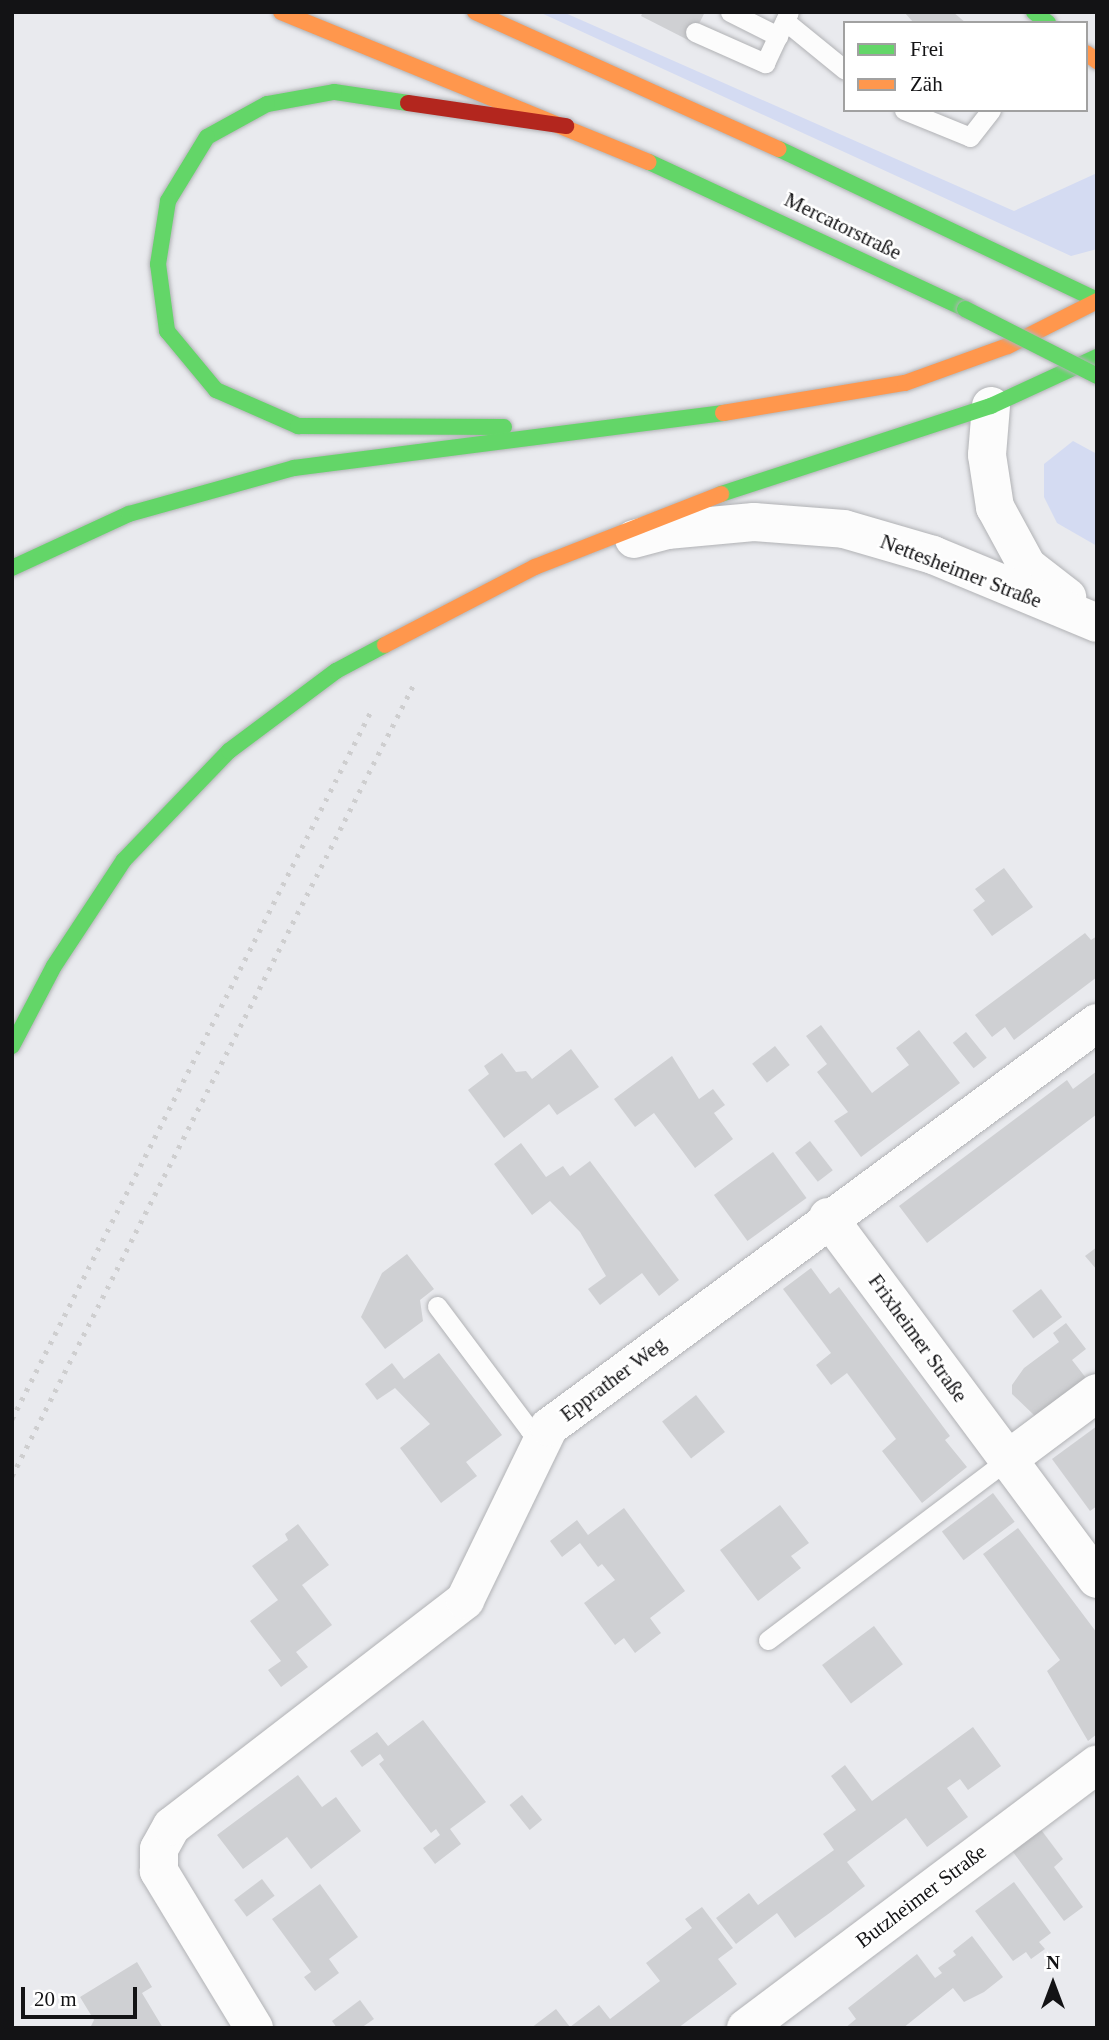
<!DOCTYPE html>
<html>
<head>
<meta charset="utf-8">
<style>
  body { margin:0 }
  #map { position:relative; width:1109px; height:2040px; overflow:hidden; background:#e9eaee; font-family:"Times New Roman",serif }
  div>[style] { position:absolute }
  .green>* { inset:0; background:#d4dbf2 }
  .building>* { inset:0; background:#cfd0d3; transform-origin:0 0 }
  .roads { filter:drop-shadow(0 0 2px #b1b2b5) drop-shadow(0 0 2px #b1b2b5) }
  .lane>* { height:19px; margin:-9.5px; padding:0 9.5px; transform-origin:9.5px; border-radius:9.5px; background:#fcfcfc }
  .street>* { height:38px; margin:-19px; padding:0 19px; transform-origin:19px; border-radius:19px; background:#fcfcfc }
  .fast>* { height:16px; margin:-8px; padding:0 8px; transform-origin:8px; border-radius:8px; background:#63d668 }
  .slow>* { height:16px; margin:-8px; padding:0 8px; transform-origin:8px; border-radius:8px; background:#ff974d }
  .jam>* { height:16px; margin:-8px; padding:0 8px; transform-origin:8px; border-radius:8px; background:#b3261e }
  .rail>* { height:5px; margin-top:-2.5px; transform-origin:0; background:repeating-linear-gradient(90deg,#cececf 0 3.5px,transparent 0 10.5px) }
  .bridges { filter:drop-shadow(0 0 2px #b1b2b5) drop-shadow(0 0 2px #b1b2b5) }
  .fast-bridge>* { height:16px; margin:-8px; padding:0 8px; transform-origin:8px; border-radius:8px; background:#63d668 }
  span { translate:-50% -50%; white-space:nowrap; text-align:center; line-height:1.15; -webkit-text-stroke:5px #fff; paint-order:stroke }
  .street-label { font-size:21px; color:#131315 }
  .frame { position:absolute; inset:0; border:14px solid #131315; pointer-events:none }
  .legend { position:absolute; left:843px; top:21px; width:245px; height:91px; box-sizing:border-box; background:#fff; border:2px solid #a1a1a1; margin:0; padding:9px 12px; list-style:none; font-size:21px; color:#131315 }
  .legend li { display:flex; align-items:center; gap:14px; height:35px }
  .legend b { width:35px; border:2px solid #a1a1a1 }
  .north { position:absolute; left:1018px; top:1949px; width:70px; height:70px; -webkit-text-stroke:5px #fff; paint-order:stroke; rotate:0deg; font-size:19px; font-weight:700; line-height:28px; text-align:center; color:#131315 }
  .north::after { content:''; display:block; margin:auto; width:24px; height:32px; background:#131315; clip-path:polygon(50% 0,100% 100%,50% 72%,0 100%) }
  .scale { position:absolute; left:21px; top:1987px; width:116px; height:32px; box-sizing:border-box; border:4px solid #131315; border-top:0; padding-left:9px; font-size:21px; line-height:24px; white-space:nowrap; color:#131315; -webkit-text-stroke:5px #fff; paint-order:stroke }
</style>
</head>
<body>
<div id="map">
  <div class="green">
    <div style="clip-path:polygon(539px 12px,563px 12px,1014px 211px,1097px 173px,1097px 249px,1071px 256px)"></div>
    <div style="clip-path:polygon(1073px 441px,1097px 454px,1097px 546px,1057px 523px,1044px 497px,1044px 464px)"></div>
  </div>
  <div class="building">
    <div style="clip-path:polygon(643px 12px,705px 12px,690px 41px,641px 16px)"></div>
    <div style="clip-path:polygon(904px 12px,953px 12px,966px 23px,914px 23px)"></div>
    <div style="clip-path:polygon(1004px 868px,1033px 907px,992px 936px,973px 910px,985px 901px,975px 889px)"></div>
    <div style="clip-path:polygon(1085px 933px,1091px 940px,1097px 936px,1097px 977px,1014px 1040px,1005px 1027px,992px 1037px,975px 1015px)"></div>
    <div style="clip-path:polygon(821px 1025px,872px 1093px,909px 1065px,896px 1048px,919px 1030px,960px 1083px,861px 1157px,834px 1121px,848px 1112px,817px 1072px,827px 1064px,806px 1036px)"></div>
    <div style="left:966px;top:1032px;width:33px;height:17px;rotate:51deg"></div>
    <div style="left:775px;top:1046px;width:24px;height:29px;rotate:52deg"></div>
    <div style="clip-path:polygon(571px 1049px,599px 1087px,557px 1115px,549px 1104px,504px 1138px,468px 1090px,489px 1074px,484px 1066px,502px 1053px,516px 1072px,526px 1071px,532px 1079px)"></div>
    <div style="clip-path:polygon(672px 1056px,699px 1099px,713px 1089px,725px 1105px,714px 1113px,733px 1139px,695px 1168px,654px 1113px,635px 1127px,614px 1099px)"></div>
    <div style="clip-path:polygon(1097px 1071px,1097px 1114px,927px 1243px,899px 1206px,1067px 1080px,1073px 1089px)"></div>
    <div style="left:810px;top:1141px;width:37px;height:19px;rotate:52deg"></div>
    <div style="clip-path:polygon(521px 1143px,546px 1177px,563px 1166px,570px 1176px,590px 1161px,679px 1280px,659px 1296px,642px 1273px,600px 1305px,588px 1289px,606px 1276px,580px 1232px,550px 1201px,532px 1215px,494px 1164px)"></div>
    <div style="left:773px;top:1152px;width:57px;height:73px;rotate:54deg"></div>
    <div style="clip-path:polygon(1097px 1247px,1097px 1270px,1085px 1256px)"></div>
    <div style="clip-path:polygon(407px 1254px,434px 1289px,420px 1300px,423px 1321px,385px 1349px,361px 1317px,382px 1273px)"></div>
    <div style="clip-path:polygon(811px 1268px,830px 1294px,839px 1287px,950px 1436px,945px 1440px,967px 1467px,922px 1503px,882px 1451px,896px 1439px,859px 1389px,847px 1373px,831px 1385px,816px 1365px,831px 1353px,783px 1289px)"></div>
    <div style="left:1041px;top:1289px;width:35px;height:36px;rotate:53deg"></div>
    <div style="clip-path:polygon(1066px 1323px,1086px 1349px,1072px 1360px,1086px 1378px,1035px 1416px,1012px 1394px,1012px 1385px,1024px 1368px,1059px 1342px,1053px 1333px)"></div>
    <div style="clip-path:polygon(439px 1353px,502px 1435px,466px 1462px,477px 1476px,441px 1503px,400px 1448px,430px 1424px,395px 1388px,377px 1400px,365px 1384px,392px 1363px,404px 1379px)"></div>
    <div style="left:696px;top:1395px;width:47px;height:43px;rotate:52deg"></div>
    <div style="clip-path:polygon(1097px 1426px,1097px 1506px,1090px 1511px,1052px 1459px)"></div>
    <div style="left:993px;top:1493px;width:36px;height:64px;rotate:53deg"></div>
    <div style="clip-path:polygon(780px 1505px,809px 1543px,791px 1556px,801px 1568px,758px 1601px,720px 1550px)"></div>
    <div style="clip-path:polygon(624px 1508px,685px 1591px,650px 1618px,661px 1633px,635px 1653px,624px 1638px,615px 1645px,584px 1603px,615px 1580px,602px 1564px,598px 1567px,580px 1543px,562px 1557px,550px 1541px,577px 1520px,588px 1535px)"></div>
    <div style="clip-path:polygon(298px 1524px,329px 1565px,302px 1585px,332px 1625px,296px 1652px,308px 1667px,281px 1687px,268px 1670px,281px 1661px,250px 1621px,278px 1600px,252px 1566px,288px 1540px,285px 1534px)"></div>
    <div style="clip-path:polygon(1018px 1528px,1097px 1633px,1097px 1734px,1088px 1741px,1047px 1671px,1060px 1660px,983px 1554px)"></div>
    <div style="left:874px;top:1626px;width:48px;height:65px;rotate:53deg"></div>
    <div style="clip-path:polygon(423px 1720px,486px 1802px,450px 1829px,461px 1844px,435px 1864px,423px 1848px,440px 1835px,436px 1829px,431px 1833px,405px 1799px,379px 1764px,384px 1760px,380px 1754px,362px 1767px,350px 1751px,377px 1732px,388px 1746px)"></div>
    <div style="clip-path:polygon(973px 1727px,1001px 1766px,968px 1790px,960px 1779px,947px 1788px,968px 1817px,927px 1847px,906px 1818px,847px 1862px,865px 1886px,831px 1912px,795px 1938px,777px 1913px,736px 1944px,716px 1918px,749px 1893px,758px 1905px,834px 1850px,823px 1834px,856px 1810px,831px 1776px,845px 1765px,872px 1801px)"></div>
    <div style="clip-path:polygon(298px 1775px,322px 1807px,336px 1797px,361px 1831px,311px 1869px,287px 1837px,243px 1869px,217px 1835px)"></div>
    <div style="left:522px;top:1795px;width:32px;height:16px;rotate:51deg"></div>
    <div style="clip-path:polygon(1039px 1827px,1063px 1859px,1054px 1867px,1083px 1907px,1064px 1921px,1010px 1848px)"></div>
    <div style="left:262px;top:1879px;width:21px;height:35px;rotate:53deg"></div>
    <div style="clip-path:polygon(1014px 1882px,1051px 1933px,1039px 1942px,1045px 1949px,1031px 1959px,1026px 1952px,1013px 1961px,975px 1911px)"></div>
    <div style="clip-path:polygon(320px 1884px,358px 1937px,329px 1959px,339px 1973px,315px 1991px,304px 1977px,311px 1972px,272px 1919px)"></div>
    <div style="clip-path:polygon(702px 1907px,733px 1948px,718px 1959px,737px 1984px,678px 2028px,531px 2028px,556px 2009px,570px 2027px,599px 2005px,610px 2019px,660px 1981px,646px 1963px,692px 1928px,685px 1919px)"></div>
    <div style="clip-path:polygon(972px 1936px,1003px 1977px,984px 1992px,964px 2002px,953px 1988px,903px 2028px,845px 2028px,856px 2019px,848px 2008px,917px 1954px,935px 1978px,942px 1973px,938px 1968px,956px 1955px,953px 1951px)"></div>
    <div style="clip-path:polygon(137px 1962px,152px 1987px,142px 1993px,163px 2028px,90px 2028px,94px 2020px,80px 1997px)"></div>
    <div style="clip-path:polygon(360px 2000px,374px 2019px,361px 2028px,337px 2028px,332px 2021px)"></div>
  </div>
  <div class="roads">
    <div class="lane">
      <div style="left:730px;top:12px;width:54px;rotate:26.6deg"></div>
      <div style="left:785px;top:21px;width:77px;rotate:39.2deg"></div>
      <div style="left:695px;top:32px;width:77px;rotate:23.9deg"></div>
      <div style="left:765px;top:63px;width:56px;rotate:-64.8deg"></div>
      <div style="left:904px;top:110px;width:71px;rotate:22.2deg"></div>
      <div style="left:970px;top:137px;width:34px;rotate:-52deg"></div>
      <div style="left:437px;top:1306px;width:154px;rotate:53.2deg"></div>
      <div style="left:529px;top:1429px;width:17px;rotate:28deg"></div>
      <div style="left:768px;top:1640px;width:299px;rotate:-37deg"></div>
    </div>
    <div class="street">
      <div style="left:991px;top:406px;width:49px;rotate:94.7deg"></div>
      <div style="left:987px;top:455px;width:53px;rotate:81.3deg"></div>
      <div style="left:995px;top:507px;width:67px;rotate:61.5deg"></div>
      <div style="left:1027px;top:566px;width:51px;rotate:37.8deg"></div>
      <div style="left:634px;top:539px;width:34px;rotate:-15deg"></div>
      <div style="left:667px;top:530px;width:87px;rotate:-5.3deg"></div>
      <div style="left:754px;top:522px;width:90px;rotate:4.4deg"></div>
      <div style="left:844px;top:529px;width:93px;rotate:16.3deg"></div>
      <div style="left:933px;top:555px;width:178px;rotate:22.5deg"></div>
      <div style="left:828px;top:1217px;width:451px;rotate:53.4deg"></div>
      <div style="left:1007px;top:1460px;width:112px;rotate:-36.7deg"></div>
      <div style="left:254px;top:2028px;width:184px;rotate:-121.2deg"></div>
      <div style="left:159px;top:1871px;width:22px;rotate:-90deg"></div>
      <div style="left:159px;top:1849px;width:26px;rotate:-61deg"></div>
      <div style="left:172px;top:1826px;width:370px;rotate:-37.6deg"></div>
      <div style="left:465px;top:1600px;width:192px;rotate:-64.1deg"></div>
      <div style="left:549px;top:1427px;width:681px;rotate:-36.4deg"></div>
      <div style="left:746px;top:2028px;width:439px;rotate:-36.9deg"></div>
    </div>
    <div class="fast">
      <div style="left:1034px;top:12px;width:18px;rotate:38deg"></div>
      <div style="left:408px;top:103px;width:75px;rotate:-171.5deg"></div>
      <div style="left:334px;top:92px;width:68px;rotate:169.8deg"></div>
      <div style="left:267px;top:104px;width:68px;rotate:151.2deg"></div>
      <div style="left:207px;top:137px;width:75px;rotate:121.4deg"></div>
      <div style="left:168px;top:201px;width:64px;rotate:99deg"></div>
      <div style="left:158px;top:264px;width:68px;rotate:82.3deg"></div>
      <div style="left:167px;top:331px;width:77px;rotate:50.3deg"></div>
      <div style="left:216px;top:390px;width:90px;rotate:23.7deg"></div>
      <div style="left:298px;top:426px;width:206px;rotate:0.3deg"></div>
      <div style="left:779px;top:149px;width:352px;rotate:25.4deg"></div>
      <div style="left:649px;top:162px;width:349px;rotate:24.9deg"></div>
      <div style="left:721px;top:494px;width:284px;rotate:-18.1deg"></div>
      <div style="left:991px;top:406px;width:117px;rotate:-24.8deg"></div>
      <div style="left:12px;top:568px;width:129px;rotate:-24.8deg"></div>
      <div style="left:129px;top:514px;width:171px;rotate:-15.6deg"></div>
      <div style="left:294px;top:468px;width:433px;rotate:-7.3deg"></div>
      <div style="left:12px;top:1046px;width:90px;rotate:-62.3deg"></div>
      <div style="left:54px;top:966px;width:127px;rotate:-56.6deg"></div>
      <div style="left:124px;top:860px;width:151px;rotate:-46.1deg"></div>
      <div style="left:229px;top:751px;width:134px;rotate:-36.8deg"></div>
      <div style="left:336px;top:671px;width:55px;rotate:-28deg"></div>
    </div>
    <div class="slow">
      <div style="left:281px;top:12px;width:397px;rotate:22.2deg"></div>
      <div style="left:475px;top:12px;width:333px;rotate:24.3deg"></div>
      <div style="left:1086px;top:53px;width:14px;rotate:36deg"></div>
      <div style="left:723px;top:413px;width:184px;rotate:-9.4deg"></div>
      <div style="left:905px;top:383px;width:109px;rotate:-19.8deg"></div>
      <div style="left:1008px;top:346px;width:100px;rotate:-26.8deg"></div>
      <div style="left:385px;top:645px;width:169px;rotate:-27.5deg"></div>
      <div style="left:535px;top:567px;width:200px;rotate:-21.4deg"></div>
    </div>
    <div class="jam">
      <div style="left:408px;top:103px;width:160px;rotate:8.3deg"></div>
    </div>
  </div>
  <div class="rail">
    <div style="left:12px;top:1419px;width:796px;rotate:-63.11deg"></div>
    <div style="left:12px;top:1476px;width:886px;rotate:-63.09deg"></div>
  </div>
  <div class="bridges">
    <div class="fast-bridge">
      <div style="left:965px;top:309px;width:148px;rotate:26.9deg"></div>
    </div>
  </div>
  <div class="street-label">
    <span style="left:843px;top:226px;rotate:26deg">Mercatorstraße</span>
    <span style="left:961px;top:571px;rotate:21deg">Nettesheimer Straße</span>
    <span style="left:918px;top:1338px;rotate:54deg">Frixheimer Straße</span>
    <span style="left:613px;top:1379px;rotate:-37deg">Epprather Weg</span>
    <span style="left:921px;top:1896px;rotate:-37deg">Butzheimer Straße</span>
  </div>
  <div class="frame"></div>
  <ul class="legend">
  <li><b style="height:9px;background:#63d668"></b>Frei</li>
  <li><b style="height:9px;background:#ff974d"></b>Zäh</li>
  </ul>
  <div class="north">N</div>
  <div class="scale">20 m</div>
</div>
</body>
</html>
